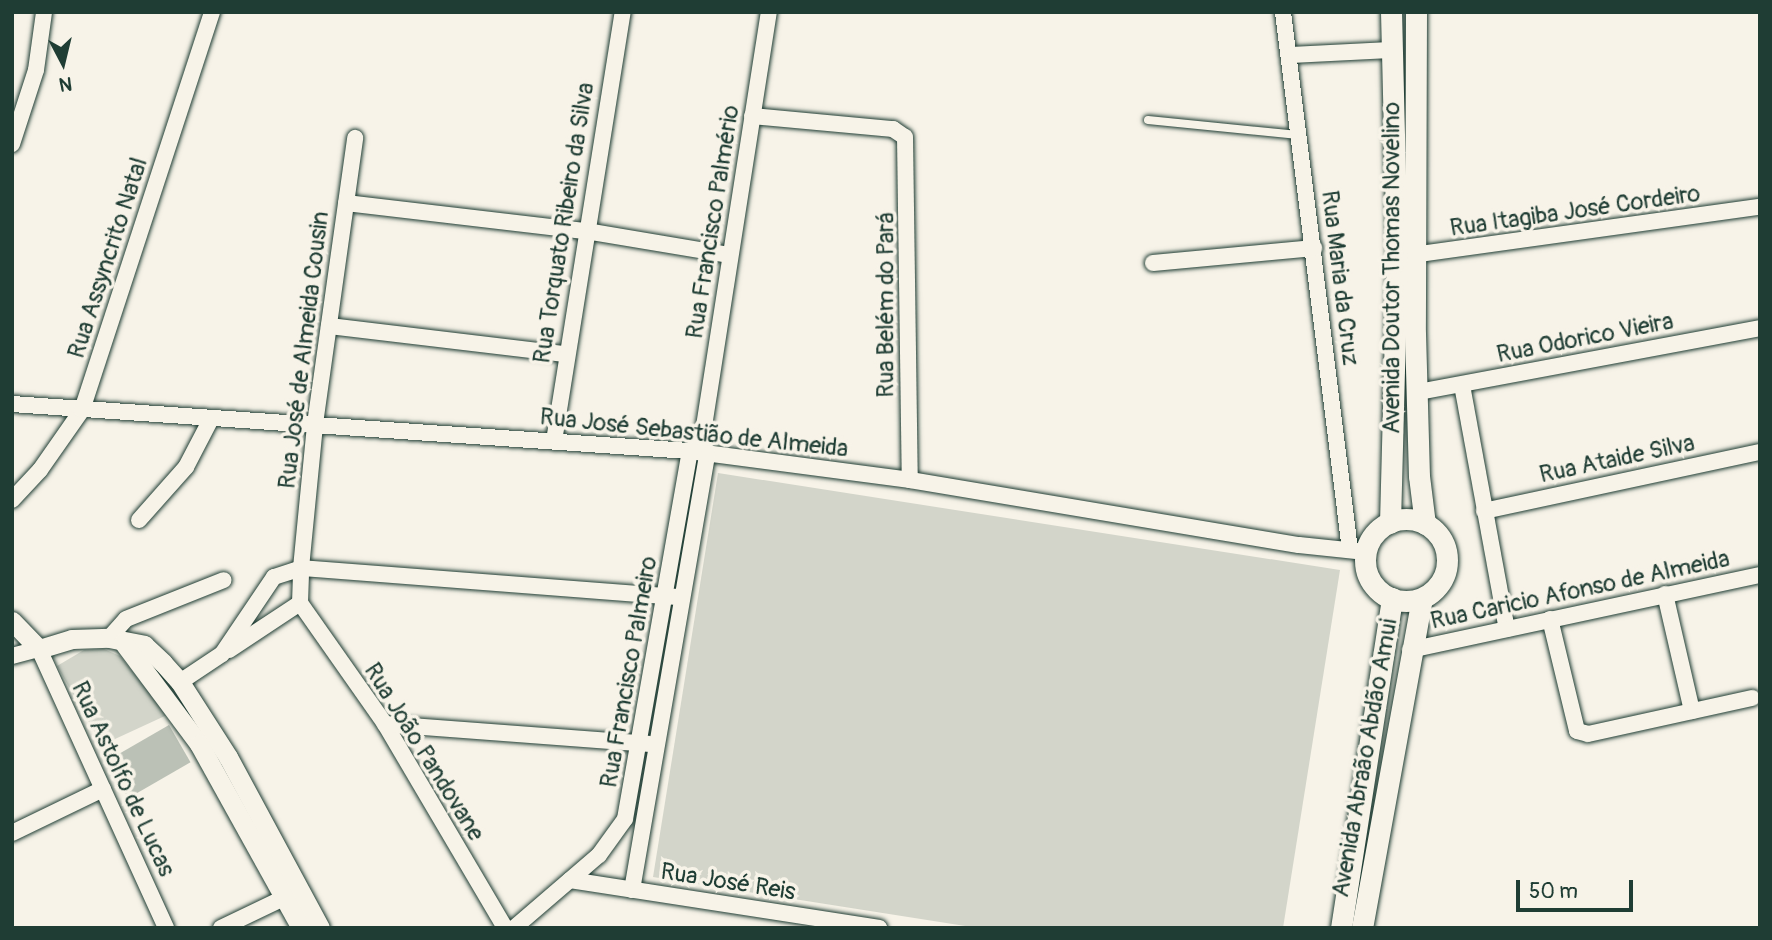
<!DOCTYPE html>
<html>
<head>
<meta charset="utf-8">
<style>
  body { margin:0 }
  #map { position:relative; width:1772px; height:940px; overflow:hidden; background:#f7f3e8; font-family:Pangolin,sans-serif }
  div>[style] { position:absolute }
  .green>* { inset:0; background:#d3d5ca }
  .building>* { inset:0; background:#bbc1b6; transform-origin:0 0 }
  .roads { filter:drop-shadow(0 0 2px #1f3d34) drop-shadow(0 0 2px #1f3d34) }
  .service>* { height:8px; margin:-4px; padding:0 4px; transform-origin:4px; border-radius:4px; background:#f7f3e8 }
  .minor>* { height:16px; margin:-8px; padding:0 8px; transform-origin:8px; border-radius:8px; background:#f7f3e8 }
  .tertiary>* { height:19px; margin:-9.5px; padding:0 9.5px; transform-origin:9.5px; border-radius:9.5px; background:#f7f3e8 }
  .secondary>* { height:21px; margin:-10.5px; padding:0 10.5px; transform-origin:10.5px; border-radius:10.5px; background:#f7f3e8 }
  .secondary>.ring { margin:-10.5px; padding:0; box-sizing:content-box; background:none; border:21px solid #f7f3e8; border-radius:50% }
  span { translate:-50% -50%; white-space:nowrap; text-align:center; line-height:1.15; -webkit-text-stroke:7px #f7f3e8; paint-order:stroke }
  .street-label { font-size:24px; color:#1f3d34 }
  .frame { position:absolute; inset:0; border:14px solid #1f3d34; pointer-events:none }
  .north { position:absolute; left:28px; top:28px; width:70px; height:70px; -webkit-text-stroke:5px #f7f3e8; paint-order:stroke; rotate:173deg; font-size:19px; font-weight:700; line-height:28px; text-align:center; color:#1f3d34 }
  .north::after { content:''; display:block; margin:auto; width:24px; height:32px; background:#1f3d34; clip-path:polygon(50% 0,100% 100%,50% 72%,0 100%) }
  .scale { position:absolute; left:1516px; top:880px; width:117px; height:32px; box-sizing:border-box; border:4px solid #1f3d34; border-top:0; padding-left:9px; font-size:21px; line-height:24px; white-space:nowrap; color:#1f3d34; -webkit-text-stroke:5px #f7f3e8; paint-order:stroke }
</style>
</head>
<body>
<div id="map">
  <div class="green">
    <div style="clip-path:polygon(718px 473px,1340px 570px,1283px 928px,978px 928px,653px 877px)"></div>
    <div style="clip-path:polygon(104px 649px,120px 656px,167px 715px,102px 745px,57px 666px,84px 650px)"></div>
  </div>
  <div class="building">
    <div style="left:169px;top:725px;width:43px;height:72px;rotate:60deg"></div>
  </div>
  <div class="roads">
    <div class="service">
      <div style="left:1148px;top:120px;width:151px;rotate:5.7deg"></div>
    </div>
    <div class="minor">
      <div style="left:1283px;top:12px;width:542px;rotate:82.9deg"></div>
      <div style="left:1289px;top:55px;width:103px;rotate:-2.8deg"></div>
      <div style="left:752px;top:116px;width:142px;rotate:5.3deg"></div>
      <div style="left:893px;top:129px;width:14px;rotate:34deg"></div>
      <div style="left:905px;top:137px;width:343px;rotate:89.2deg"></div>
      <div style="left:12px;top:144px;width:78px;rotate:-72deg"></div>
      <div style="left:36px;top:70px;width:59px;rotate:-82.1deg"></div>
      <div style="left:346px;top:203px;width:242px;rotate:6.7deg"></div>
      <div style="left:586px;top:231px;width:146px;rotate:9.5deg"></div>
      <div style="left:1405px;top:256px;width:358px;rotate:-7.9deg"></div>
      <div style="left:1153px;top:263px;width:162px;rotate:-5.3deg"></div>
      <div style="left:329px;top:326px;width:238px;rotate:6.8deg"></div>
      <div style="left:1462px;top:385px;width:248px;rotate:79.6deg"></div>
      <div style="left:1419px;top:392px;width:347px;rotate:-10.6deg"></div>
      <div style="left:12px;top:404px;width:680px;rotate:3.97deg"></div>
      <div style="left:690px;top:451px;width:222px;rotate:7.5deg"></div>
      <div style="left:910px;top:480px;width:394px;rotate:9.5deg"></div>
      <div style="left:1299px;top:545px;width:67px;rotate:6deg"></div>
      <div style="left:554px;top:441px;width:435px;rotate:-80.9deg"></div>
      <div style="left:12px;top:500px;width:41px;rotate:-47deg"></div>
      <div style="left:40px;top:470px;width:73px;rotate:-55deg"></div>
      <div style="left:82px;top:410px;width:419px;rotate:-71.9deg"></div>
      <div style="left:1484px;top:511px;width:282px;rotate:-12.1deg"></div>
      <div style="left:139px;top:520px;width:71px;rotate:-48.4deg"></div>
      <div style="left:186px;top:467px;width:54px;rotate:-62.5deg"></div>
      <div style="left:1665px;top:594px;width:120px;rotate:77deg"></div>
      <div style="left:300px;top:603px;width:148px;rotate:54.9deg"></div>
      <div style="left:385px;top:724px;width:237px;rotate:59.5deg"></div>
      <div style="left:1550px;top:619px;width:115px;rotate:76.4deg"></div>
      <div style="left:1577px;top:731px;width:11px;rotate:15deg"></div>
      <div style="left:1588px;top:734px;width:168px;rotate:-12.4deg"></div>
      <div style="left:109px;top:638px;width:25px;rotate:-48deg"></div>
      <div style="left:126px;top:619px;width:105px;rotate:-21.7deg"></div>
      <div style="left:229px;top:650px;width:85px;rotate:-33.5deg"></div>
      <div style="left:300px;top:603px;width:35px;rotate:-88deg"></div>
      <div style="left:301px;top:568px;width:376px;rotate:4.4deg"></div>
      <div style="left:1410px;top:650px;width:358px;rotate:-12.1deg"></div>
      <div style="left:12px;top:656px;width:28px;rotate:-15deg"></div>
      <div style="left:39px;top:649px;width:307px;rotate:65.5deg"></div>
      <div style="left:180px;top:682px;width:50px;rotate:-33.7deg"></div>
      <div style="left:222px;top:654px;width:93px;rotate:-56deg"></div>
      <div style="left:274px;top:577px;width:28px;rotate:-18deg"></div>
      <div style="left:301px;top:568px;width:145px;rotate:-84.4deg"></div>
      <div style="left:315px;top:424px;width:289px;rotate:-82deg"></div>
      <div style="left:385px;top:724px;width:265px;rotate:4.3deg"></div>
      <div style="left:12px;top:833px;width:101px;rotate:-25.8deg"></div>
      <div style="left:570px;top:880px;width:313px;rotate:8.8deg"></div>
      <div style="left:632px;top:890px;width:442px;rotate:-80.2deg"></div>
      <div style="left:707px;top:454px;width:16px;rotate:-108deg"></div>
      <div style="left:702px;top:439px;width:432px;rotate:-81.1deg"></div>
      <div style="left:221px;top:928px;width:81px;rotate:-25.6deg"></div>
      <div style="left:514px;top:928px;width:112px;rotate:-40.7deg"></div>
      <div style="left:599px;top:855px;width:44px;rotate:-54.2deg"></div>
      <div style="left:625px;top:819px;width:374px;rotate:-80deg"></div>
      <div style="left:690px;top:451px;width:11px;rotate:-41deg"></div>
    </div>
    <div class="tertiary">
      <div style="left:12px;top:621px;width:39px;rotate:46deg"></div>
      <div style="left:39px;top:649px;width:34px;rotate:-17deg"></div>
      <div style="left:72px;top:639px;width:37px;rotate:-2deg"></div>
      <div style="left:109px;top:638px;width:36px;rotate:11deg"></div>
      <div style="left:144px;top:645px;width:26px;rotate:43deg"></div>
      <div style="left:163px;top:663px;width:25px;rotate:48deg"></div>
      <div style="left:180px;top:682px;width:89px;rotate:57.4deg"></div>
      <div style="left:228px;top:757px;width:194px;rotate:61.7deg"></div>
      <div style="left:123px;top:642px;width:127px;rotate:53.3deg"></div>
      <div style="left:199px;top:744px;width:210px;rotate:61deg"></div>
    </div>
    <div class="secondary">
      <div style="left:1416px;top:12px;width:321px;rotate:90.2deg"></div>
      <div style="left:1415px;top:333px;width:143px;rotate:88.4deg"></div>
      <div style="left:1419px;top:476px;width:48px;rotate:82.9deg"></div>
      <div class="ring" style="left:1365px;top:519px;width:61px;height:61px"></div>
      <div style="left:1390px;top:523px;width:266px;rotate:-88.5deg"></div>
      <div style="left:1397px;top:257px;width:245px;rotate:-91.4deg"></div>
      <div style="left:1341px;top:928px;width:334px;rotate:-81.2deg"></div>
      <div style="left:1362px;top:928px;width:335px;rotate:-79.7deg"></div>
    </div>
  </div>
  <div class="street-label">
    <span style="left:1575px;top:211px;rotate:-8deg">Rua Itagiba José Cordeiro</span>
    <span style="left:713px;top:222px;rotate:-81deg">Rua Francisco Palmério</span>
    <span style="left:564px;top:223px;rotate:-81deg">Rua Torquato Ribeiro da Silva</span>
    <span style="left:108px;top:258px;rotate:-72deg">Rua Assyncrito Natal</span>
    <span style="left:1392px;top:268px;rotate:-90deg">Avenida Doutor Thomas Novelino</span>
    <span style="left:1340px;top:278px;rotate:83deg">Rua Maria da Cruz</span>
    <span style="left:886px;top:305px;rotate:-90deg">Rua Belém do Pará</span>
    <span style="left:1585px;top:338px;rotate:-11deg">Rua Odorico Vieira</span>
    <span style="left:304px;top:350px;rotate:-83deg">Rua José de Almeida Cousin</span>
    <span style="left:694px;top:433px;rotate:6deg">Rua José Sebastião de Almeida</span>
    <span style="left:1617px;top:459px;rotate:-12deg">Rua Ataide Silva</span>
    <span style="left:1580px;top:590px;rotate:-12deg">Rua Caricio Afonso de Almeida</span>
    <span style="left:629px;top:672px;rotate:-80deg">Rua Francisco Palmeiro</span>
    <span style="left:424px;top:752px;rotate:58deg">Rua João Pandovane</span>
    <span style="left:1365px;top:758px;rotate:-80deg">Avenida Abraão Abdão Amui</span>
    <span style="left:123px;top:779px;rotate:65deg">Rua Astolfo de Lucas</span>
    <span style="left:728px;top:882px;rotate:9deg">Rua José Reis</span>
  </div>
  <div class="frame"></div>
  <div class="north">N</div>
  <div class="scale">50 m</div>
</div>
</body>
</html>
